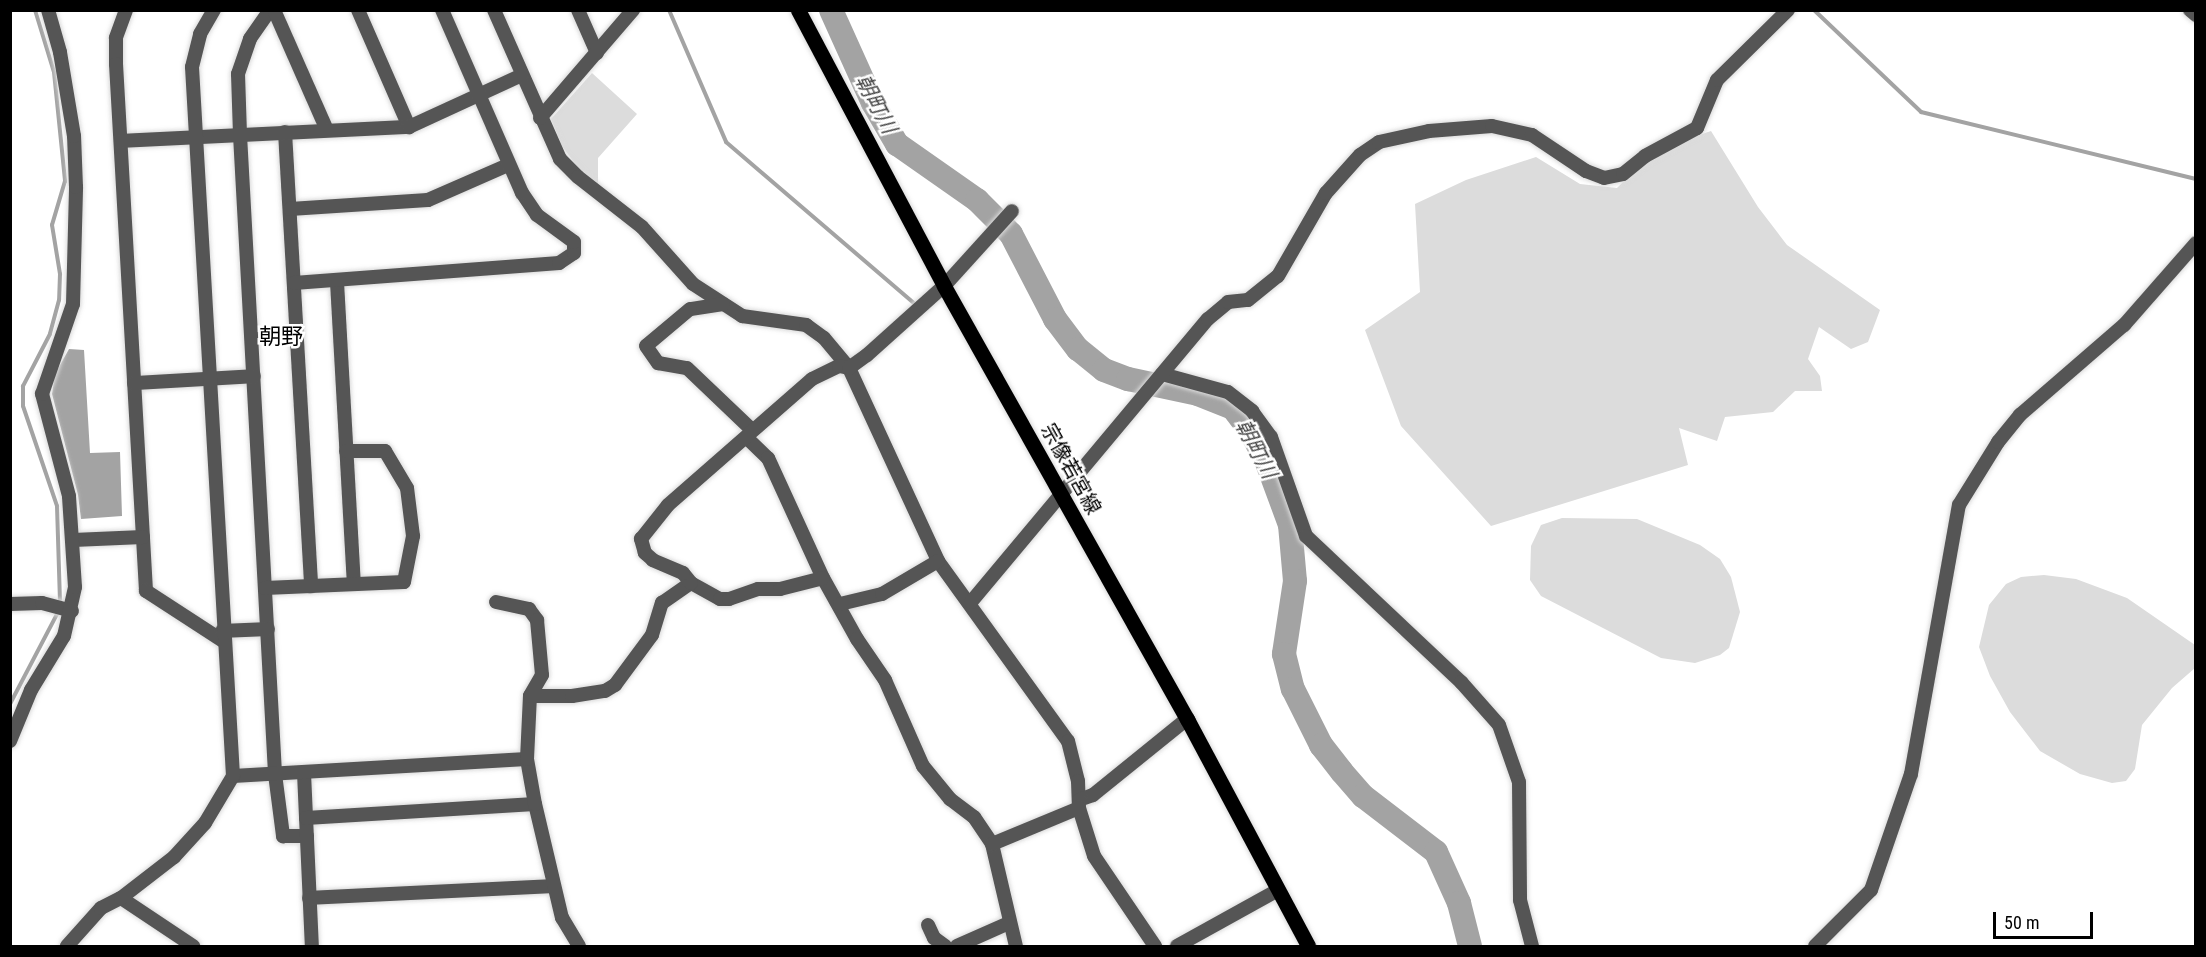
<!DOCTYPE html>
<html>
<head>
<meta charset="utf-8">
<style>
  body { margin:0 }
  #map { position:relative; width:2206px; height:957px; overflow:hidden; background:#fff; font-family:"Roboto Condensed","Noto Sans JP",sans-serif }
  div>[style] { position:absolute }
  .green>* { inset:0; background:#dcdcdc }
  .water>* { inset:0; background:#a3a3a3 }
  .stream>* { height:4px; margin:-2px; padding:0 2px; transform-origin:2px; border-radius:2px; background:#a3a3a3 }
  .river>* { height:24px; margin:-12px; padding:0 12px; transform-origin:12px; border-radius:12px; background:#a3a3a3 }
  .roads { filter:drop-shadow(0 0 2px #dbdbdb) drop-shadow(0 0 2px #dbdbdb) }
  .minor>* { height:14px; margin:-7px; padding:0 7px; transform-origin:7px; border-radius:7px; background:#555 }
  .major>* { height:15px; margin:-7.5px; padding:0 7.5px; transform-origin:7.5px; border-radius:7.5px; background:#000 }
  span { translate:-50% -50%; white-space:nowrap; text-align:center; line-height:1.15; -webkit-text-stroke:5px #fff; paint-order:stroke }
  .street-label { font-size:20px; color:#000 }
  .water-label { font-size:21px; color:#444; font-style:italic }
  .quarter-label { font-size:22px; color:#000 }
  .frame { position:absolute; inset:0; border:12px solid #000; pointer-events:none }
  .scale { position:absolute; left:1993px; top:912px; width:100px; height:27px; box-sizing:border-box; border:3px solid #000; border-top:0; padding-left:8px; font-size:18px; line-height:21px; white-space:nowrap; color:#000; -webkit-text-stroke:4px #fff; paint-order:stroke }
</style>
</head>
<body>
<div id="map">
  <div class="green">
    <div style="clip-path:polygon(592px 73px,637px 114px,598px 158px,598px 185px,579px 169px,562px 146px,551px 119px)"></div>
    <div style="clip-path:polygon(1711px 131px,1758px 207px,1787px 245px,1880px 310px,1868px 342px,1851px 349px,1819px 327px,1808px 359px,1820px 376px,1822px 391px,1795px 391px,1773px 412px,1725px 417px,1717px 441px,1679px 428px,1688px 465px,1491px 526px,1401px 426px,1365px 330px,1420px 292px,1415px 204px,1466px 180px,1536px 157px,1580px 184px,1617px 188px,1655px 150px)"></div>
    <div style="clip-path:polygon(1562px 518px,1637px 519px,1700px 545px,1720px 559px,1731px 577px,1740px 612px,1729px 648px,1720px 655px,1695px 663px,1661px 658px,1541px 596px,1530px 580px,1531px 546px,1541px 525px)"></div>
    <div style="clip-path:polygon(2044px 575px,2076px 579px,2127px 598px,2195px 645px,2195px 668px,2172px 688px,2142px 725px,2135px 769px,2126px 781px,2112px 783px,2080px 774px,2040px 751px,2010px 712px,1990px 676px,1979px 647px,1989px 605px,2006px 584px,2021px 577px)"></div>
  </div>
  <div class="water">
    <div style="clip-path:polygon(69px 349px,84px 350px,90px 453px,120px 452px,122px 516px,81px 519px,78px 495px,52px 394px,55px 374px)"></div>
  </div>
  <div class="stream">
    <div style="left:35px;top:10px;width:65px;rotate:73deg"></div>
    <div style="left:54px;top:72px;width:110px;rotate:84.2deg"></div>
    <div style="left:65px;top:181px;width:46px;rotate:106.5deg"></div>
    <div style="left:52px;top:225px;width:50px;rotate:80.7deg"></div>
    <div style="left:60px;top:274px;width:26px;rotate:92deg"></div>
    <div style="left:59px;top:300px;width:35px;rotate:105deg"></div>
    <div style="left:50px;top:334px;width:59px;rotate:117.4deg"></div>
    <div style="left:23px;top:386px;width:20px;rotate:90deg"></div>
    <div style="left:23px;top:406px;width:106px;rotate:71.2deg"></div>
    <div style="left:57px;top:506px;width:98px;rotate:88.2deg"></div>
    <div style="left:669px;top:10px;width:144px;rotate:66.6deg"></div>
    <div style="left:726px;top:142px;width:250px;rotate:40.6deg"></div>
    <div style="left:1814px;top:10px;width:148px;rotate:43.6deg"></div>
    <div style="left:1921px;top:112px;width:283px;rotate:13.7deg"></div>
    <div style="left:10px;top:704px;width:104px;rotate:-62.4deg"></div>
  </div>
  <div class="river">
    <div style="left:831px;top:10px;width:102px;rotate:65.7deg"></div>
    <div style="left:873px;top:103px;width:48px;rotate:59.7deg"></div>
    <div style="left:897px;top:144px;width:98px;rotate:35deg"></div>
    <div style="left:977px;top:200px;width:48px;rotate:45deg"></div>
    <div style="left:1011px;top:234px;width:96px;rotate:62.6deg"></div>
    <div style="left:1055px;top:319px;width:38px;rotate:53deg"></div>
    <div style="left:1078px;top:349px;width:33px;rotate:39deg"></div>
    <div style="left:1104px;top:370px;width:26px;rotate:21deg"></div>
    <div style="left:1128px;top:379px;width:72px;rotate:12.1deg"></div>
    <div style="left:1198px;top:394px;width:38px;rotate:22deg"></div>
    <div style="left:1233px;top:408px;width:26px;rotate:53deg"></div>
    <div style="left:1249px;top:429px;width:35px;rotate:61deg"></div>
    <div style="left:1266px;top:460px;width:69px;rotate:69.7deg"></div>
    <div style="left:1290px;top:525px;width:56px;rotate:84.9deg"></div>
    <div style="left:1295px;top:581px;width:74px;rotate:98.6deg"></div>
    <div style="left:1284px;top:654px;width:36px;rotate:76deg"></div>
    <div style="left:1293px;top:689px;width:63px;rotate:63.4deg"></div>
    <div style="left:1321px;top:745px;width:34px;rotate:52deg"></div>
    <div style="left:1342px;top:772px;width:32px;rotate:49deg"></div>
    <div style="left:1363px;top:796px;width:92px;rotate:37.5deg"></div>
    <div style="left:1436px;top:852px;width:56px;rotate:65.7deg"></div>
    <div style="left:1459px;top:903px;width:44px;rotate:75.7deg"></div>
  </div>
  <div class="roads">
    <div class="minor">
      <div style="left:126px;top:10px;width:30px;rotate:110deg"></div>
      <div style="left:116px;top:38px;width:26px;rotate:90deg"></div>
      <div style="left:116px;top:64px;width:528px;rotate:86.74deg"></div>
      <div style="left:146px;top:591px;width:92px;rotate:33deg"></div>
      <div style="left:270px;top:10px;width:35px;rotate:125deg"></div>
      <div style="left:250px;top:39px;width:37px;rotate:109deg"></div>
      <div style="left:238px;top:74px;width:61px;rotate:88.1deg"></div>
      <div style="left:240px;top:135px;width:640px;rotate:86.86deg"></div>
      <div style="left:275px;top:774px;width:63px;rotate:82.6deg"></div>
      <div style="left:283px;top:836px;width:24px"></div>
      <div style="left:274px;top:10px;width:131px;rotate:66.2deg"></div>
      <div style="left:358px;top:10px;width:128px;rotate:66.4deg"></div>
      <div style="left:494px;top:10px;width:163px;rotate:66.1deg"></div>
      <div style="left:560px;top:159px;width:25px;rotate:45deg"></div>
      <div style="left:578px;top:177px;width:81px;rotate:38deg"></div>
      <div style="left:642px;top:227px;width:76px;rotate:48.2deg"></div>
      <div style="left:693px;top:284px;width:59px;rotate:33.1deg"></div>
      <div style="left:742px;top:316px;width:65px;rotate:8deg"></div>
      <div style="left:806px;top:325px;width:22px;rotate:36deg"></div>
      <div style="left:824px;top:338px;width:39px;rotate:50deg"></div>
      <div style="left:849px;top:368px;width:213px;rotate:65.2deg"></div>
      <div style="left:938px;top:561px;width:222px;rotate:54.2deg"></div>
      <div style="left:1068px;top:741px;width:41px;rotate:76deg"></div>
      <div style="left:1078px;top:781px;width:27px;rotate:88deg"></div>
      <div style="left:1079px;top:808px;width:50px;rotate:72.6deg"></div>
      <div style="left:1094px;top:856px;width:109px;rotate:55.9deg"></div>
      <div style="left:578px;top:10px;width:47px;rotate:66.2deg"></div>
      <div style="left:2190px;top:10px;width:8px;rotate:40deg"></div>
      <div style="left:540px;top:118px;width:143px;rotate:-49.3deg"></div>
      <div style="left:285px;top:132px;width:455px;rotate:86.7deg"></div>
      <div style="left:121px;top:141px;width:288px;rotate:-2.8deg"></div>
      <div style="left:409px;top:127px;width:124px;rotate:-24.7deg"></div>
      <div style="left:290px;top:209px;width:138px;rotate:-3.7deg"></div>
      <div style="left:428px;top:200px;width:87px;rotate:-23.6deg"></div>
      <div style="left:337px;top:282px;width:302px;rotate:86.8deg"></div>
      <div style="left:294px;top:283px;width:266px;rotate:-4.3deg"></div>
      <div style="left:559px;top:263px;width:18px;rotate:-34deg"></div>
      <div style="left:574px;top:253px;width:11px;rotate:-90deg"></div>
      <div style="left:574px;top:242px;width:46px;rotate:-143.9deg"></div>
      <div style="left:537px;top:215px;width:27px;rotate:-124deg"></div>
      <div style="left:522px;top:193px;width:200px;rotate:-113.6deg"></div>
      <div style="left:723px;top:304px;width:33px;rotate:171deg"></div>
      <div style="left:690px;top:309px;width:57px;rotate:139.9deg"></div>
      <div style="left:646px;top:346px;width:21px;rotate:55deg"></div>
      <div style="left:658px;top:363px;width:29px;rotate:10deg"></div>
      <div style="left:687px;top:368px;width:90px;rotate:43.6deg"></div>
      <div style="left:1162px;top:374px;width:68px;rotate:15.3deg"></div>
      <div style="left:1228px;top:392px;width:31px;rotate:38deg"></div>
      <div style="left:1252px;top:411px;width:32px;rotate:54deg"></div>
      <div style="left:1271px;top:437px;width:105px;rotate:70.5deg"></div>
      <div style="left:1306px;top:536px;width:213px;rotate:43.3deg"></div>
      <div style="left:1461px;top:682px;width:57px;rotate:48.5deg"></div>
      <div style="left:1499px;top:725px;width:60px;rotate:70.7deg"></div>
      <div style="left:1519px;top:782px;width:118px;rotate:89.5deg"></div>
      <div style="left:1520px;top:900px;width:48px;rotate:75.4deg"></div>
      <div style="left:134px;top:383px;width:120px;rotate:-3.3deg"></div>
      <div style="left:748px;top:439px;width:28px;rotate:44deg"></div>
      <div style="left:768px;top:458px;width:132px;rotate:65.4deg"></div>
      <div style="left:823px;top:578px;width:70px;rotate:60.9deg"></div>
      <div style="left:857px;top:639px;width:50px;rotate:55.7deg"></div>
      <div style="left:885px;top:680px;width:94px;rotate:66.2deg"></div>
      <div style="left:923px;top:766px;width:43px;rotate:50.7deg"></div>
      <div style="left:950px;top:799px;width:30px;rotate:37deg"></div>
      <div style="left:974px;top:817px;width:32px;rotate:56deg"></div>
      <div style="left:992px;top:844px;width:105px;rotate:76.8deg"></div>
      <div style="left:73px;top:540px;width:70px;rotate:-2.5deg"></div>
      <div style="left:691px;top:583px;width:33px;rotate:29deg"></div>
      <div style="left:720px;top:599px;width:9px"></div>
      <div style="left:729px;top:599px;width:31px;rotate:-19deg"></div>
      <div style="left:758px;top:589px;width:22px"></div>
      <div style="left:780px;top:589px;width:44px;rotate:-14.3deg"></div>
      <div style="left:265px;top:588px;width:139px;rotate:-2.5deg"></div>
      <div style="left:404px;top:582px;width:47px;rotate:-78.9deg"></div>
      <div style="left:413px;top:536px;width:48px;rotate:-97.1deg"></div>
      <div style="left:407px;top:488px;width:43px;rotate:-120.7deg"></div>
      <div style="left:385px;top:451px;width:39px;rotate:180deg"></div>
      <div style="left:496px;top:602px;width:34px;rotate:12deg"></div>
      <div style="left:529px;top:609px;width:14px;rotate:54deg"></div>
      <div style="left:537px;top:620px;width:55px;rotate:84.8deg"></div>
      <div style="left:542px;top:675px;width:24px;rotate:120deg"></div>
      <div style="left:971px;top:602px;width:369px;rotate:-50.1deg"></div>
      <div style="left:1208px;top:319px;width:26px;rotate:-40deg"></div>
      <div style="left:1228px;top:302px;width:20px;rotate:-6deg"></div>
      <div style="left:1248px;top:300px;width:38px;rotate:-39deg"></div>
      <div style="left:1278px;top:276px;width:96px;rotate:-60deg"></div>
      <div style="left:1326px;top:193px;width:51px;rotate:-48.2deg"></div>
      <div style="left:1360px;top:155px;width:23px;rotate:-34deg"></div>
      <div style="left:1379px;top:142px;width:51px;rotate:-12.4deg"></div>
      <div style="left:1429px;top:131px;width:63px;rotate:-4.5deg"></div>
      <div style="left:1492px;top:126px;width:41px;rotate:12.7deg"></div>
      <div style="left:1532px;top:135px;width:65px;rotate:33.7deg"></div>
      <div style="left:1586px;top:171px;width:19px;rotate:21deg"></div>
      <div style="left:1604px;top:178px;width:19px;rotate:-12deg"></div>
      <div style="left:1623px;top:174px;width:28px;rotate:-39deg"></div>
      <div style="left:1645px;top:156px;width:59px;rotate:-28.3deg"></div>
      <div style="left:1697px;top:128px;width:52px;rotate:-67.4deg"></div>
      <div style="left:1717px;top:80px;width:100px;rotate:-44.6deg"></div>
      <div style="left:10px;top:604px;width:32px;rotate:-2deg"></div>
      <div style="left:42px;top:603px;width:31px;rotate:15deg"></div>
      <div style="left:840px;top:604px;width:43px;rotate:-13.4deg"></div>
      <div style="left:882px;top:594px;width:65px;rotate:-30.5deg"></div>
      <div style="left:222px;top:631px;width:46px;rotate:-2.5deg"></div>
      <div style="left:10px;top:741px;width:55px;rotate:-67.6deg"></div>
      <div style="left:31px;top:690px;width:63px;rotate:-58.6deg"></div>
      <div style="left:64px;top:636px;width:50px;rotate:-77.3deg"></div>
      <div style="left:75px;top:587px;width:91px;rotate:-93.8deg"></div>
      <div style="left:69px;top:496px;width:106px;rotate:-104.8deg"></div>
      <div style="left:42px;top:394px;width:95px;rotate:-71deg"></div>
      <div style="left:73px;top:304px;width:117px;rotate:-88.5deg"></div>
      <div style="left:76px;top:187px;width:51px;rotate:-92.2deg"></div>
      <div style="left:74px;top:136px;width:85px;rotate:-99.5deg"></div>
      <div style="left:60px;top:52px;width:44px;rotate:-105.9deg"></div>
      <div style="left:304px;top:773px;width:173px;rotate:87.4deg"></div>
      <div style="left:233px;top:776px;width:294px;rotate:-3.3deg"></div>
      <div style="left:1079px;top:800px;width:15px;rotate:-20deg"></div>
      <div style="left:1093px;top:795px;width:121px;rotate:-39deg"></div>
      <div style="left:306px;top:818px;width:229px;rotate:-3.5deg"></div>
      <div style="left:992px;top:844px;width:94px;rotate:-22.5deg"></div>
      <div style="left:121px;top:898px;width:87px;rotate:33.7deg"></div>
      <div style="left:309px;top:898px;width:244px;rotate:-2.8deg"></div>
      <div style="left:928px;top:925px;width:14px;rotate:65deg"></div>
      <div style="left:934px;top:938px;width:14px;rotate:36deg"></div>
      <div style="left:67px;top:946px;width:51px;rotate:-48.2deg"></div>
      <div style="left:101px;top:908px;width:22px;rotate:-27deg"></div>
      <div style="left:121px;top:898px;width:67px;rotate:-37.7deg"></div>
      <div style="left:174px;top:857px;width:46px;rotate:-47.6deg"></div>
      <div style="left:205px;top:823px;width:55px;rotate:-59.2deg"></div>
      <div style="left:233px;top:776px;width:710px;rotate:-93.31deg"></div>
      <div style="left:192px;top:67px;width:34px;rotate:-76deg"></div>
      <div style="left:200px;top:34px;width:28px;rotate:-60deg"></div>
      <div style="left:579px;top:946px;width:33px;rotate:-121deg"></div>
      <div style="left:562px;top:918px;width:117px;rotate:-103.3deg"></div>
      <div style="left:535px;top:804px;width:46px;rotate:-100.1deg"></div>
      <div style="left:527px;top:759px;width:63px;rotate:-87.3deg"></div>
      <div style="left:530px;top:696px;width:42px"></div>
      <div style="left:572px;top:696px;width:33px;rotate:-9deg"></div>
      <div style="left:605px;top:691px;width:12px;rotate:-31deg"></div>
      <div style="left:615px;top:685px;width:62px;rotate:-53.5deg"></div>
      <div style="left:652px;top:635px;width:34px;rotate:-73deg"></div>
      <div style="left:662px;top:603px;width:35px;rotate:-35deg"></div>
      <div style="left:691px;top:583px;width:13px;rotate:-129deg"></div>
      <div style="left:683px;top:573px;width:33px;rotate:-157deg"></div>
      <div style="left:653px;top:560px;width:11px;rotate:-139deg"></div>
      <div style="left:645px;top:553px;width:15px;rotate:-106deg"></div>
      <div style="left:641px;top:539px;width:43px;rotate:-51.5deg"></div>
      <div style="left:668px;top:505px;width:191px;rotate:-41.2deg"></div>
      <div style="left:812px;top:379px;width:30px;rotate:-26deg"></div>
      <div style="left:839px;top:366px;width:10px;rotate:11deg"></div>
      <div style="left:849px;top:368px;width:22px;rotate:-36deg"></div>
      <div style="left:867px;top:355px;width:103px;rotate:-41.9deg"></div>
      <div style="left:944px;top:286px;width:101px;rotate:-47.8deg"></div>
      <div style="left:957px;top:946px;width:57px;rotate:-23.9deg"></div>
      <div style="left:1177px;top:946px;width:115px;rotate:-29deg"></div>
      <div style="left:1815px;top:946px;width:79px;rotate:-45deg"></div>
      <div style="left:1871px;top:890px;width:123px;rotate:-71deg"></div>
      <div style="left:1911px;top:774px;width:273px;rotate:-79.9deg"></div>
      <div style="left:1959px;top:505px;width:74px;rotate:-58.2deg"></div>
      <div style="left:1998px;top:442px;width:35px;rotate:-51deg"></div>
      <div style="left:2020px;top:415px;width:138px;rotate:-40.9deg"></div>
      <div style="left:2124px;top:325px;width:109px;rotate:-48.7deg"></div>
    </div>
    <div class="major">
      <div style="left:798px;top:10px;width:312px;rotate:62.1deg"></div>
      <div style="left:944px;top:286px;width:497px;rotate:60.7deg"></div>
      <div style="left:1187px;top:719px;width:257px;rotate:61.9deg"></div>
    </div>
  </div>
  <div class="street-label">
    <span style="left:1071px;top:469px;rotate:61deg">宗像若宮線</span>
  </div>
  <div class="water-label">
    <span style="left:876px;top:104px;rotate:62deg">朝町川</span>
    <span style="left:1256px;top:449px;rotate:62deg">朝町川</span>
  </div>
  <div class="quarter-label">
    <span style="left:281px;top:337px">朝野</span>
  </div>
  <div class="frame"></div>
  <div class="scale">50 m</div>
</div>
</body>
</html>
